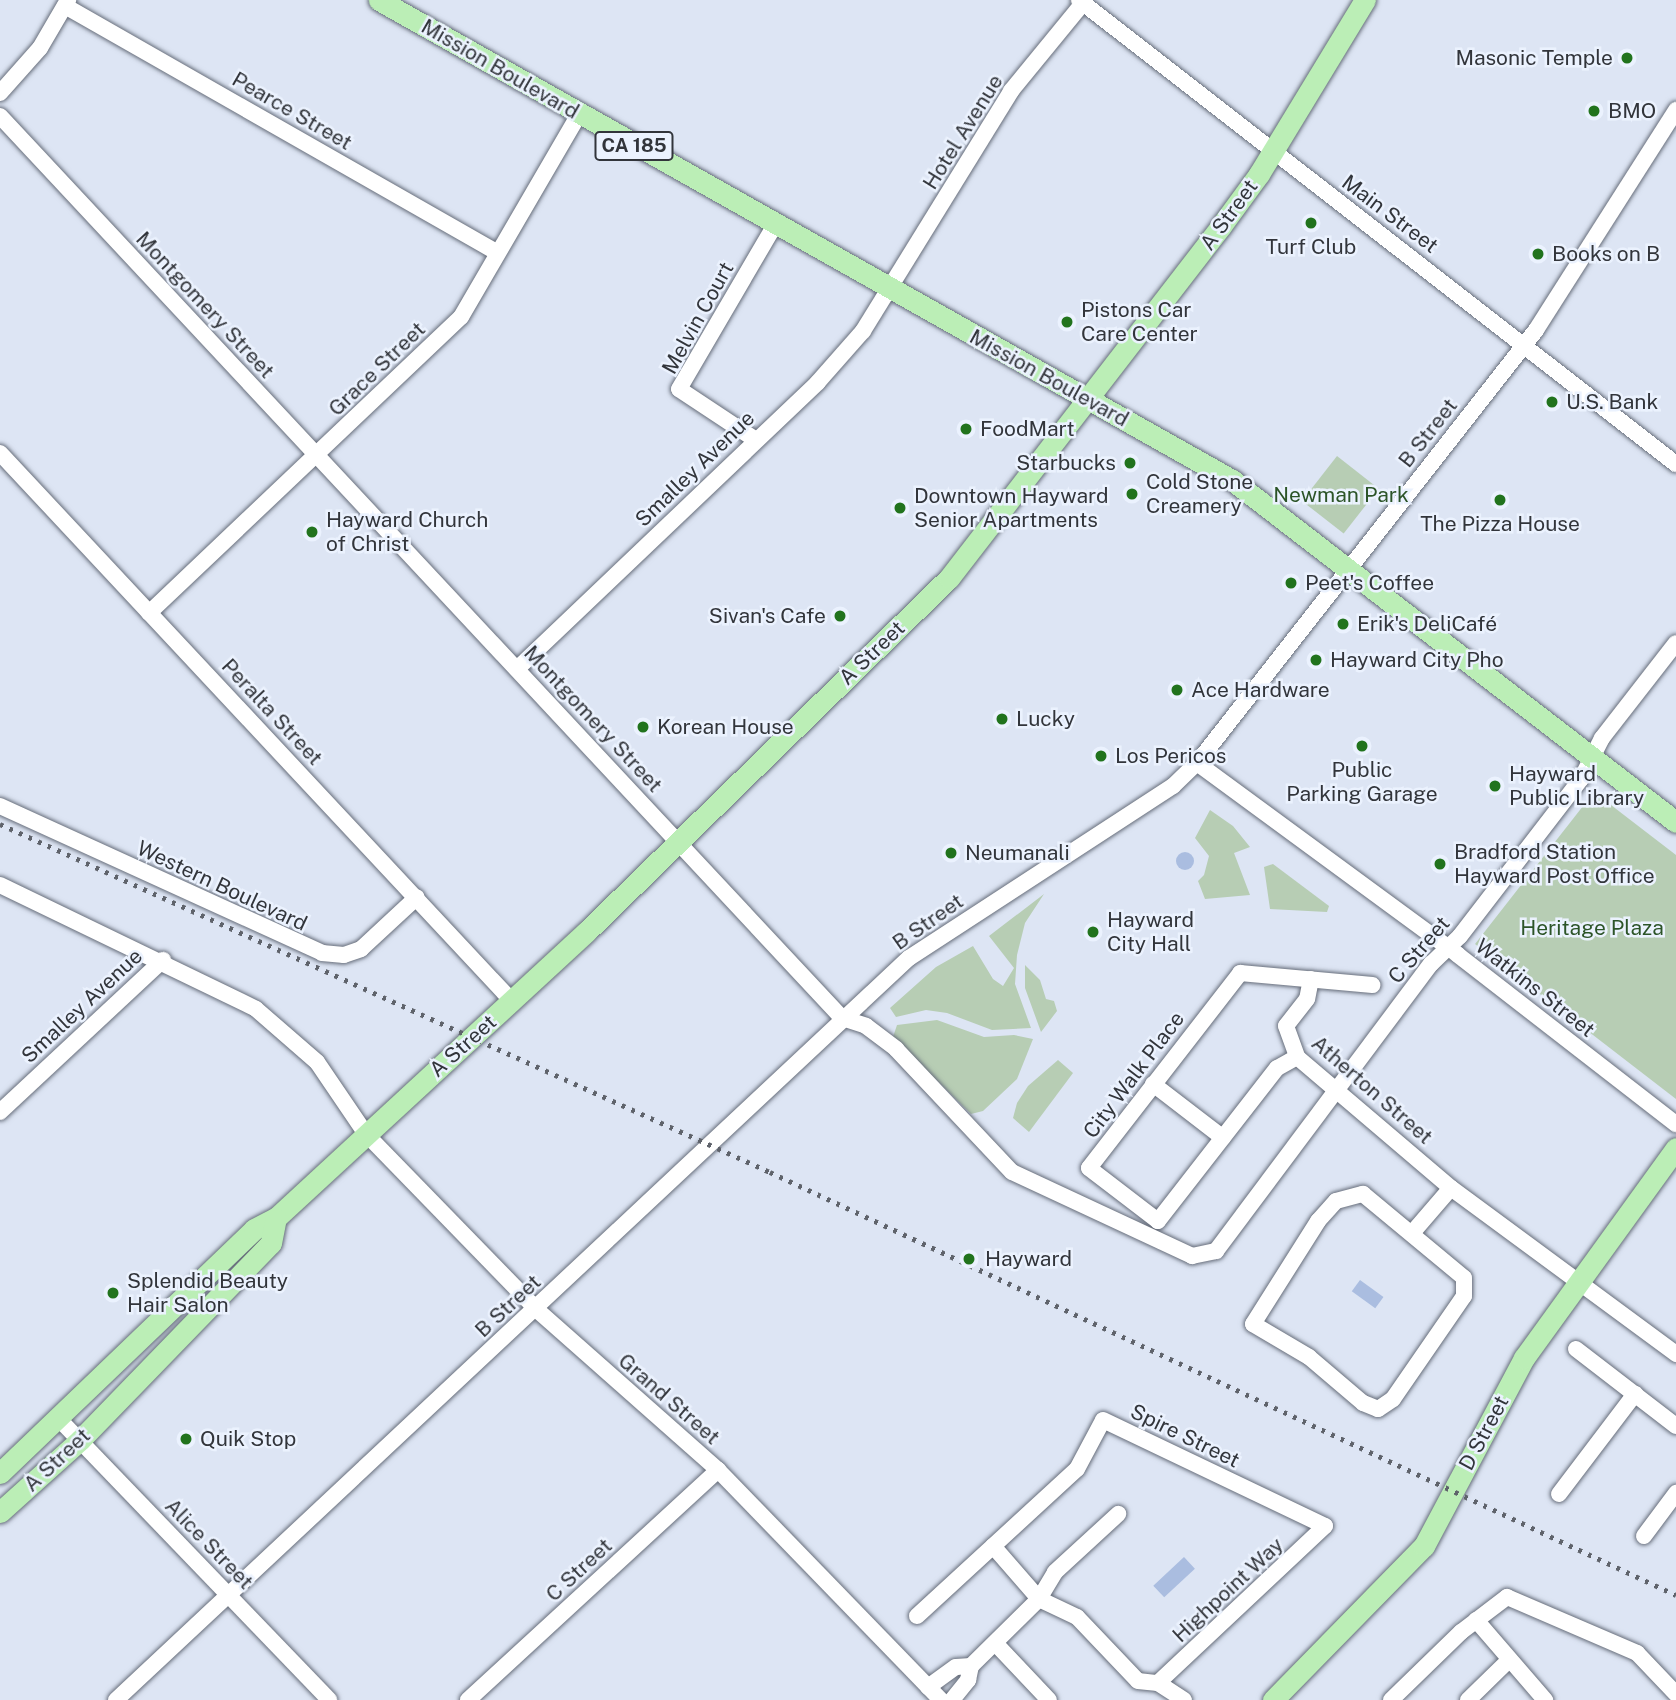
<!DOCTYPE html>
<html>
<head>
<meta charset="utf-8">
<style>
  body { margin:0 }
  #map { position:relative; width:1676px; height:1700px; overflow:hidden; background:#dde5f4; font-family:"Public Sans",sans-serif }
  div>[style] { position:absolute }
  .green>* { inset:0; background:#b7cdb4; transform-origin:0 0 }
  .water>* { inset:0; background:#aabde0; transform-origin:0 0 }
  .round { border-radius:50% }
  .roads { filter:drop-shadow(0 0 2px #666d7a) drop-shadow(0 0 2px #666d7a) }
  .minor>* { height:16px; margin:-8px; padding:0 8px; transform-origin:8px; border-radius:8px; background:#fff }
  .major>* { height:21px; margin:-10.5px; padding:0 10.5px; transform-origin:10.5px; border-radius:10.5px; background:#bbeeb6 }
  .rail>* { height:4.5px; margin-top:-2.25px; transform-origin:0; background:repeating-linear-gradient(90deg,#5f636b 0 3.5px,transparent 0 10.5px) }
  .dots>* { width:19px; height:19px; translate:-50% -50%; box-sizing:border-box; border:4px solid #ebf2fe; border-radius:50% }
  span { translate:-50% -50%; white-space:nowrap; text-align:center; line-height:1.15; -webkit-text-stroke:5px #ebf2fe; paint-order:stroke }
  .shield-label span { padding:2px 5px; background:#ebf2fe; border:2px solid; border-radius:5px; -webkit-text-stroke-width:0 }
  .shield-label { font-size:19px; color:#32353b; font-weight:700 }
  .poi-label { font-size:21px; color:#32353b }
  .right { translate:-100% -50%; text-align:right }
  .left { translate:0 -50%; text-align:left }
  .street-label { font-size:21px; color:#32353b }
  .park-label { font-size:21px; color:#2c5428 }
</style>
</head>
<body>
<div id="map">
  <div class="green">
    <div style="left:1337px;top:456px;width:53px;height:57px;rotate:38deg"></div>
    <div style="clip-path:polygon(1594px 792px,1676px 855px,1676px 1099px,1475px 944px)"></div>
    <div style="clip-path:polygon(1210px 810px,1233px 826px,1250px 847px,1234px 853px,1250px 895px,1205px 899px,1198px 881px,1204px 875px,1209px 856px,1195px 838px)"></div>
    <div style="clip-path:polygon(1273px 864px,1329px 906px,1327px 912px,1270px 909px,1264px 867px)"></div>
    <div style="clip-path:polygon(1044px 894px,1025px 923px,1017px 955px,1015px 984px,1031px 1028px,992px 1030px,947px 1013px,926px 1010px,896px 1017px,890px 1008px,936px 967px,973px 946px,993px 979px,1003px 986px,1014px 968px,989px 936px)"></div>
    <div style="clip-path:polygon(1025px 965px,1040px 980px,1046px 999px,1054px 1001px,1057px 1011px,1041px 1032px,1025px 988px)"></div>
    <div style="clip-path:polygon(937px 1020px,984px 1037px,1014px 1035px,1033px 1039px,1017px 1079px,983px 1111px,971px 1114px,893px 1037px,897px 1025px)"></div>
    <div style="clip-path:polygon(1058px 1060px,1073px 1073px,1029px 1132px,1013px 1118px,1017px 1103px,1028px 1086px)"></div>
  </div>
  <div class="water">
    <div class="round" style="left:1176px;top:852px;width:18px;height:18px"></div>
    <div style="left:1360px;top:1280px;width:29px;height:14px;rotate:36deg"></div>
    <div style="left:1184px;top:1557px;width:16px;height:42px;rotate:47deg"></div>
  </div>
  <div class="roads">
    <div class="minor">
      <div style="left:1079px;top:0;width:756px;rotate:37.86deg"></div>
      <div style="left:65px;top:6px;width:498px;rotate:29.7deg"></div>
      <div style="left:0;top:93px;width:60px;rotate:-48.4deg"></div>
      <div style="left:40px;top:48px;width:56px;rotate:-59.7deg"></div>
      <div style="left:0;top:116px;width:1234px;rotate:46.97deg"></div>
      <div style="left:842px;top:1018px;width:25px;rotate:18deg"></div>
      <div style="left:866px;top:1026px;width:38px;rotate:37deg"></div>
      <div style="left:896px;top:1049px;width:169px;rotate:46.7deg"></div>
      <div style="left:1012px;top:1172px;width:199px;rotate:25deg"></div>
      <div style="left:1192px;top:1256px;width:25px;rotate:-12deg"></div>
      <div style="left:1216px;top:1251px;width:359px;rotate:-53.2deg"></div>
      <div style="left:1431px;top:964px;width:40px;rotate:-44deg"></div>
      <div style="left:1460px;top:936px;width:198px;rotate:-52.4deg"></div>
      <div style="left:1581px;top:779px;width:46px;rotate:-62.9deg"></div>
      <div style="left:1602px;top:738px;width:120px;rotate:-52.1deg"></div>
      <div style="left:756px;top:440px;width:92px;rotate:-146.5deg"></div>
      <div style="left:679px;top:389px;width:190px;rotate:-59.7deg"></div>
      <div style="left:0;top:453px;width:750px;rotate:46.95deg"></div>
      <div style="left:149px;top:613px;width:430px;rotate:-43.5deg"></div>
      <div style="left:461px;top:317px;width:235px;rotate:-59.8deg"></div>
      <div style="left:518px;top:668px;width:414px;rotate:-43.6deg"></div>
      <div style="left:818px;top:382px;width:68px;rotate:-48.6deg"></div>
      <div style="left:863px;top:331px;width:282px;rotate:-58.3deg"></div>
      <div style="left:1011px;top:91px;width:114px;rotate:-50.7deg"></div>
      <div style="left:1197px;top:763px;width:324px;rotate:36.3deg"></div>
      <div style="left:1458px;top:955px;width:276px;rotate:37.8deg"></div>
      <div style="left:0;top:806px;width:354px;rotate:24.5deg"></div>
      <div style="left:322px;top:953px;width:22px;rotate:5deg"></div>
      <div style="left:344px;top:955px;width:18px;rotate:-19deg"></div>
      <div style="left:361px;top:949px;width:76px;rotate:-42.9deg"></div>
      <div style="left:0;top:885px;width:284px;rotate:25.8deg"></div>
      <div style="left:256px;top:1009px;width:81px;rotate:41deg"></div>
      <div style="left:317px;top:1062px;width:87px;rotate:55.8deg"></div>
      <div style="left:366px;top:1134px;width:244px;rotate:45.8deg"></div>
      <div style="left:536px;top:1309px;width:243px;rotate:41.5deg"></div>
      <div style="left:718px;top:1470px;width:320px;rotate:45.9deg"></div>
      <div style="left:1311px;top:979px;width:20px;rotate:101deg"></div>
      <div style="left:1307px;top:999px;width:34px;rotate:128deg"></div>
      <div style="left:1286px;top:1026px;width:33px;rotate:70deg"></div>
      <div style="left:1297px;top:1057px;width:202px;rotate:40.4deg"></div>
      <div style="left:1451px;top:1188px;width:280px;rotate:36.4deg"></div>
      <div style="left:1297px;top:1057px;width:23px;rotate:151deg"></div>
      <div style="left:1277px;top:1068px;width:194px;rotate:127.9deg"></div>
      <div style="left:1158px;top:1221px;width:87px;rotate:-142.5deg"></div>
      <div style="left:1089px;top:1168px;width:247px;rotate:-52.2deg"></div>
      <div style="left:1240px;top:973px;width:133px;rotate:5.2deg"></div>
      <div style="left:1153px;top:1084px;width:88px;rotate:37.6deg"></div>
      <div style="left:0;top:1112px;width:223px;rotate:-43deg"></div>
      <div style="left:1363px;top:1194px;width:131px;rotate:39.7deg"></div>
      <div style="left:1464px;top:1278px;width:18px;rotate:90deg"></div>
      <div style="left:1464px;top:1296px;width:125px;rotate:124.6deg"></div>
      <div style="left:1393px;top:1399px;width:18px;rotate:146deg"></div>
      <div style="left:1378px;top:1409px;width:16px;rotate:-158deg"></div>
      <div style="left:1363px;top:1403px;width:71px;rotate:-139.6deg"></div>
      <div style="left:1309px;top:1357px;width:65px;rotate:-149.5deg"></div>
      <div style="left:1253px;top:1324px;width:122px;rotate:-57.7deg"></div>
      <div style="left:1318px;top:1221px;width:27px;rotate:-48deg"></div>
      <div style="left:1336px;top:1201px;width:28px;rotate:-15deg"></div>
      <div style="left:1413px;top:1232px;width:58px;rotate:-49.2deg"></div>
      <div style="left:1576px;top:1349px;width:126px;rotate:37.6deg"></div>
      <div style="left:58px;top:1418px;width:391px;rotate:46.1deg"></div>
      <div style="left:1559px;top:1494px;width:126px;rotate:-52.8deg"></div>
      <div style="left:1644px;top:1536px;width:54px;rotate:-53.3deg"></div>
      <div style="left:993px;top:1546px;width:70px;rotate:49deg"></div>
      <div style="left:1039px;top:1599px;width:42px;rotate:25.3deg"></div>
      <div style="left:1077px;top:1617px;width:88px;rotate:46.4deg"></div>
      <div style="left:1138px;top:1681px;width:20px;rotate:6deg"></div>
      <div style="left:1158px;top:1683px;width:31px;rotate:33deg"></div>
      <div style="left:917px;top:1616px;width:217px;rotate:-42.6deg"></div>
      <div style="left:1077px;top:1469px;width:55px;rotate:-62deg"></div>
      <div style="left:1103px;top:1420px;width:246px;rotate:25.5deg"></div>
      <div style="left:1325px;top:1526px;width:229px;rotate:136.8deg"></div>
      <div style="left:1476px;top:1620px;width:106px;rotate:49.2deg"></div>
      <div style="left:996px;top:1644px;width:77px;rotate:46.6deg"></div>
      <div style="left:928px;top:1687px;width:34px;rotate:-36deg"></div>
      <div style="left:956px;top:1667px;width:15px;rotate:-4deg"></div>
      <div style="left:116px;top:1700px;width:1086px;rotate:-43.1deg"></div>
      <div style="left:909px;top:958px;width:315px;rotate:-33.1deg"></div>
      <div style="left:1173px;top:786px;width:33px;rotate:-44deg"></div>
      <div style="left:1197px;top:763px;width:550px;rotate:-51.94deg"></div>
      <div style="left:1536px;top:330px;width:261px;rotate:-57.5deg"></div>
      <div style="left:468px;top:1700px;width:340px;rotate:-42.6deg"></div>
      <div style="left:952px;top:1700px;width:26px;rotate:-51deg"></div>
      <div style="left:968px;top:1680px;width:14px;rotate:-78deg"></div>
      <div style="left:971px;top:1666px;width:95px;rotate:-44.6deg"></div>
      <div style="left:1039px;top:1599px;width:31px;rotate:-59deg"></div>
      <div style="left:1055px;top:1572px;width:86px;rotate:-42.6deg"></div>
      <div style="left:1391px;top:1700px;width:98px;rotate:-44.2deg"></div>
      <div style="left:1461px;top:1632px;width:58px;rotate:-37.3deg"></div>
      <div style="left:1507px;top:1597px;width:142px;rotate:23.3deg"></div>
      <div style="left:1637px;top:1653px;width:57px;rotate:46.4deg"></div>
      <div style="left:1468px;top:1700px;width:56px;rotate:-44.3deg"></div>
    </div>
    <div class="major">
      <div style="left:379px;top:0;width:979px;rotate:29.37deg"></div>
      <div style="left:1232px;top:480px;width:560px;rotate:37.61deg"></div>
      <div style="left:0;top:1473px;width:352px;rotate:-43.8deg"></div>
      <div style="left:254px;top:1229px;width:25px;rotate:-27deg"></div>
      <div style="left:276px;top:1218px;width:422px;rotate:-42.7deg"></div>
      <div style="left:586px;top:932px;width:507px;rotate:-44.28deg"></div>
      <div style="left:949px;top:578px;width:445px;rotate:-52.3deg"></div>
      <div style="left:1221px;top:226px;width:64px;rotate:-53.8deg"></div>
      <div style="left:1259px;top:174px;width:204px;rotate:-58.7deg"></div>
      <div style="left:0;top:1512px;width:108px;rotate:-42deg"></div>
      <div style="left:80px;top:1440px;width:274px;rotate:-45.9deg"></div>
      <div style="left:271px;top:1243px;width:25px;rotate:-79deg"></div>
      <div style="left:1273px;top:1700px;width:216px;rotate:-45.6deg"></div>
      <div style="left:1424px;top:1546px;width:213px;rotate:-62deg"></div>
      <div style="left:1524px;top:1358px;width:259px;rotate:-54.1deg"></div>
    </div>
  </div>
  <div class="rail">
    <div style="left:0;top:824px;width:845px;rotate:24.32deg"></div>
    <div style="left:770px;top:1172px;width:1000px;rotate:25.03deg"></div>
  </div>
  <div class="dots">
    <div style="left:1627px;top:58px;background:#21731d"></div>
    <div style="left:1594px;top:111px;background:#21731d"></div>
    <div style="left:1311px;top:223px;background:#21731d"></div>
    <div style="left:1538px;top:254px;background:#21731d"></div>
    <div style="left:1067px;top:322px;background:#21731d"></div>
    <div style="left:1552px;top:402px;background:#21731d"></div>
    <div style="left:966px;top:429px;background:#21731d"></div>
    <div style="left:1130px;top:463px;background:#21731d"></div>
    <div style="left:1132px;top:494px;background:#21731d"></div>
    <div style="left:1500px;top:500px;background:#21731d"></div>
    <div style="left:900px;top:508px;background:#21731d"></div>
    <div style="left:312px;top:532px;background:#21731d"></div>
    <div style="left:1291px;top:583px;background:#21731d"></div>
    <div style="left:840px;top:616px;background:#21731d"></div>
    <div style="left:1343px;top:624px;background:#21731d"></div>
    <div style="left:1316px;top:660px;background:#21731d"></div>
    <div style="left:1177px;top:690px;background:#21731d"></div>
    <div style="left:1002px;top:719px;background:#21731d"></div>
    <div style="left:643px;top:727px;background:#21731d"></div>
    <div style="left:1362px;top:746px;background:#21731d"></div>
    <div style="left:1101px;top:756px;background:#21731d"></div>
    <div style="left:1495px;top:786px;background:#21731d"></div>
    <div style="left:951px;top:853px;background:#21731d"></div>
    <div style="left:1440px;top:864px;background:#21731d"></div>
    <div style="left:1093px;top:932px;background:#21731d"></div>
    <div style="left:969px;top:1259px;background:#21731d"></div>
    <div style="left:113px;top:1293px;background:#21731d"></div>
    <div style="left:186px;top:1439px;background:#21731d"></div>
  </div>
  <div class="shield-label">
    <span style="left:634px;top:146px">CA 185</span>
  </div>
  <div class="poi-label">
    <span class="right" style="left:1613px;top:58px">Masonic Temple</span>
    <span class="left" style="left:1608px;top:111px">BMO</span>
    <span style="left:1311px;top:247px">Turf Club</span>
    <span class="left" style="left:1552px;top:254px">Books on B</span>
    <span class="left" style="left:1081px;top:322px">Pistons Car<br>Care Center</span>
    <span class="left" style="left:1566px;top:402px">U.S. Bank</span>
    <span class="left" style="left:980px;top:429px">FoodMart</span>
    <span class="right" style="left:1116px;top:463px">Starbucks</span>
    <span class="left" style="left:1146px;top:494px">Cold Stone<br>Creamery</span>
    <span class="left" style="left:914px;top:508px">Downtown Hayward<br>Senior Apartments</span>
    <span class="left" style="left:326px;top:532px">Hayward Church<br>of Christ</span>
    <span style="left:1500px;top:524px">The Pizza House</span>
    <span class="left" style="left:1305px;top:583px">Peet's Coffee</span>
    <span class="right" style="left:826px;top:616px">Sivan's Cafe</span>
    <span class="left" style="left:1357px;top:624px">Erik's DeliCafé</span>
    <span class="left" style="left:1330px;top:660px">Hayward City Pho</span>
    <span class="left" style="left:1191px;top:690px">Ace Hardware</span>
    <span class="left" style="left:1016px;top:719px">Lucky</span>
    <span class="left" style="left:657px;top:727px">Korean House</span>
    <span class="left" style="left:1115px;top:756px">Los Pericos</span>
    <span style="left:1362px;top:782px">Public<br>Parking Garage</span>
    <span class="left" style="left:1509px;top:786px">Hayward<br>Public Library</span>
    <span class="left" style="left:1454px;top:864px">Bradford Station<br>Hayward Post Office</span>
    <span class="left" style="left:965px;top:853px">Neumanali</span>
    <span class="left" style="left:1107px;top:932px">Hayward<br>City Hall</span>
    <span class="left" style="left:985px;top:1259px">Hayward</span>
    <span class="left" style="left:127px;top:1293px">Splendid Beauty<br>Hair Salon</span>
    <span class="left" style="left:200px;top:1439px">Quik Stop</span>
  </div>
  <div class="street-label">
    <span style="left:500px;top:69px;rotate:30deg">Mission Boulevard</span>
    <span style="left:292px;top:111px;rotate:30deg">Pearce Street</span>
    <span style="left:963px;top:132px;rotate:-58deg">Hotel Avenue</span>
    <span style="left:1390px;top:214px;rotate:37deg">Main Street</span>
    <span style="left:1229px;top:215px;rotate:-54deg">A Street</span>
    <span style="left:205px;top:305px;rotate:47deg">Montgomery Street</span>
    <span style="left:698px;top:318px;rotate:-61deg">Melvin Court</span>
    <span style="left:377px;top:369px;rotate:-44deg">Grace Street</span>
    <span style="left:1049px;top:378px;rotate:29deg">Mission Boulevard</span>
    <span style="left:1428px;top:433px;rotate:-52deg">B Street</span>
    <span style="left:695px;top:469px;rotate:-44deg">Smalley Avenue</span>
    <span style="left:872px;top:653px;rotate:-44deg">A Street</span>
    <span style="left:272px;top:712px;rotate:47deg">Peralta Street</span>
    <span style="left:593px;top:719px;rotate:47deg">Montgomery Street</span>
    <span style="left:222px;top:886px;rotate:25deg">Western Boulevard</span>
    <span style="left:928px;top:922px;rotate:-35deg">B Street</span>
    <span style="left:1419px;top:950px;rotate:-49deg">C Street</span>
    <span style="left:1535px;top:988px;rotate:38deg">Watkins Street</span>
    <span style="left:82px;top:1006px;rotate:-43deg">Smalley Avenue</span>
    <span style="left:463px;top:1046px;rotate:-42deg">A Street</span>
    <span style="left:1134px;top:1075px;rotate:-53deg">City Walk Place</span>
    <span style="left:1372px;top:1090px;rotate:41deg">Atherton Street</span>
    <span style="left:508px;top:1306px;rotate:-43deg">B Street</span>
    <span style="left:669px;top:1399px;rotate:41deg">Grand Street</span>
    <span style="left:1484px;top:1433px;rotate:-62deg">D Street</span>
    <span style="left:1185px;top:1436px;rotate:26deg">Spire Street</span>
    <span style="left:57px;top:1460px;rotate:-43deg">A Street</span>
    <span style="left:209px;top:1544px;rotate:46deg">Alice Street</span>
    <span style="left:579px;top:1570px;rotate:-43deg">C Street</span>
    <span style="left:1228px;top:1590px;rotate:-43deg">Highpoint Way</span>
  </div>
  <div class="park-label">
    <span style="left:1341px;top:495px">Newman Park</span>
    <span style="left:1592px;top:928px">Heritage Plaza</span>
  </div>
</div>
</body>
</html>
